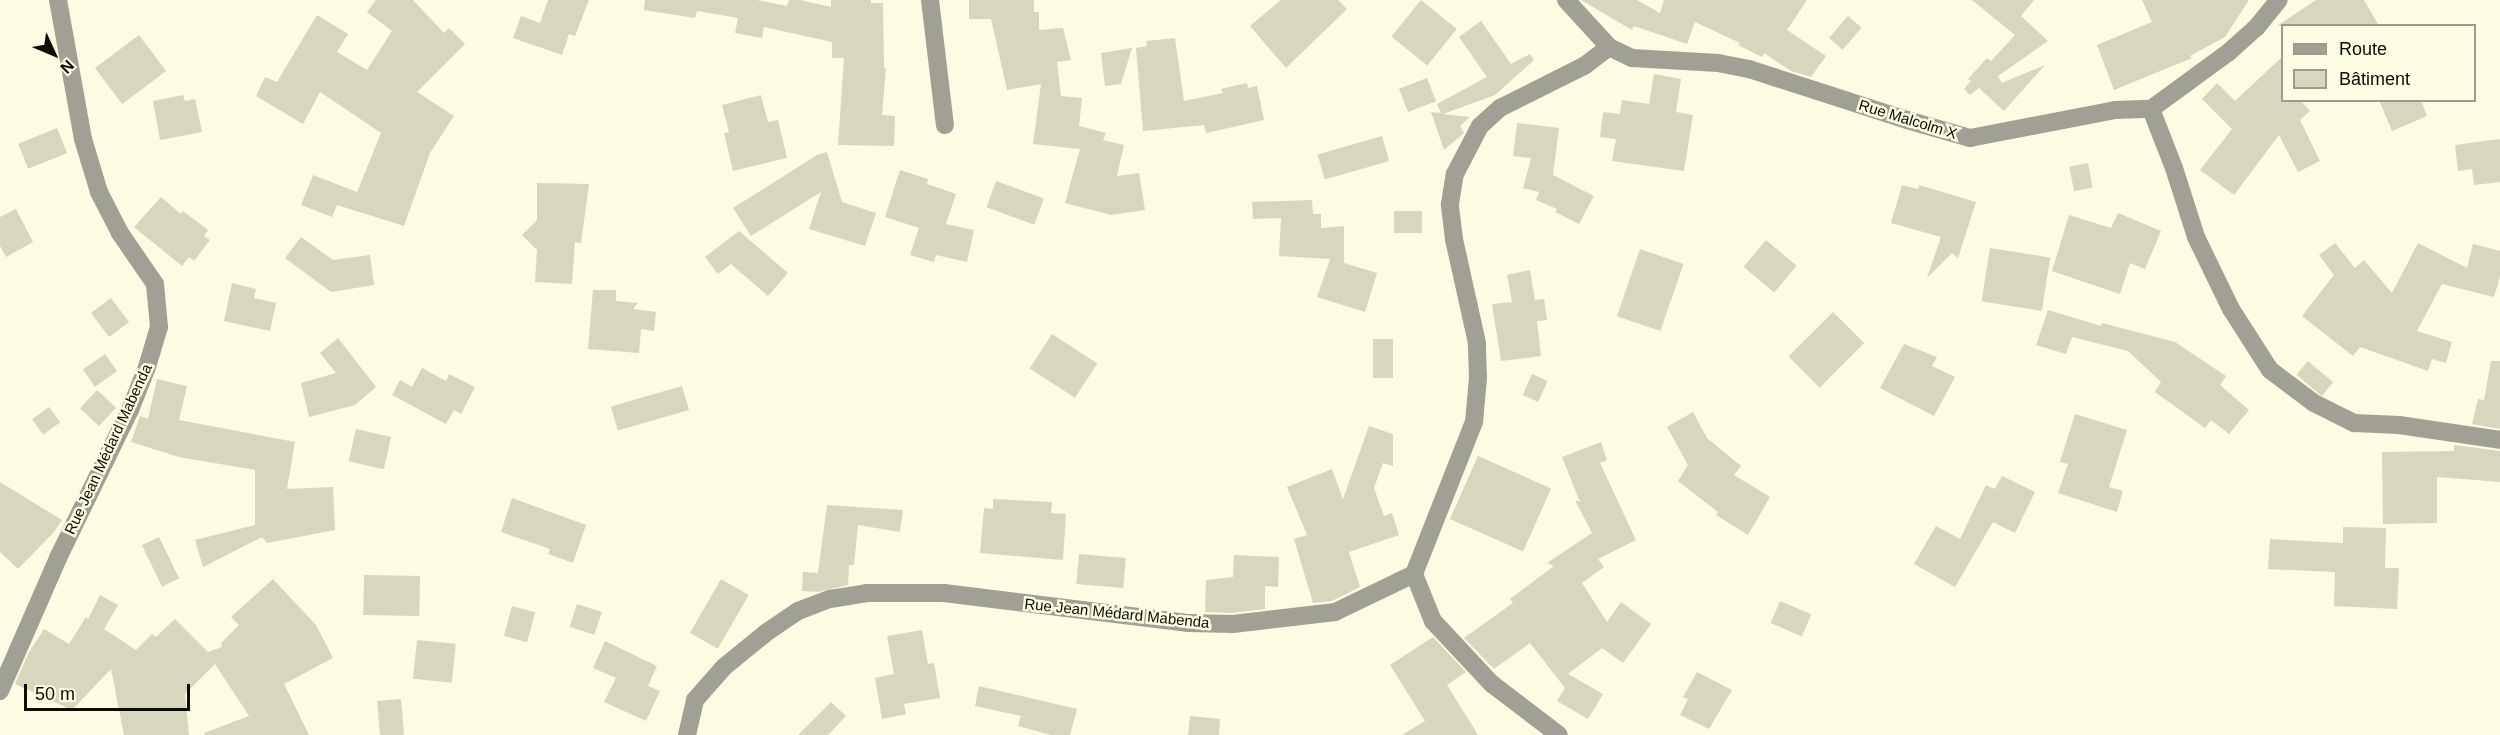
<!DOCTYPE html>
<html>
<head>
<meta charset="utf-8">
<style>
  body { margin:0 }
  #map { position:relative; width:2500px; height:735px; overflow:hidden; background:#fdfbe1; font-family:Arial,sans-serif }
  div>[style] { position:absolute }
  .building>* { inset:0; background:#d8d6bd; transform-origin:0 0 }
  .street>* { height:18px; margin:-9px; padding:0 9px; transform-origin:9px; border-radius:9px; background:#a1a095 }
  span { translate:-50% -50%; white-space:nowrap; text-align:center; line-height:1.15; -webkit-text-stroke:5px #fdfbe1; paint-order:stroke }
  .street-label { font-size:15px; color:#0d0c05 }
  .legend { position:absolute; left:2281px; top:24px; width:195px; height:78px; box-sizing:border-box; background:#fdfbe1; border:2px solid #9d9b89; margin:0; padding:8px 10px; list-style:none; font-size:18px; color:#0d0c05 }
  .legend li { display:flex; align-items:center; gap:12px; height:30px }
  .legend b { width:30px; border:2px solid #9d9b89 }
  .north { position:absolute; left:24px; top:24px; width:60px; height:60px; -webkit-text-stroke:4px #fdfbe1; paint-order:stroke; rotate:134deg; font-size:16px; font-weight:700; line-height:24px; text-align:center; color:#0d0c05 }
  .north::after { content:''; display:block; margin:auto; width:21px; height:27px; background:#0d0c05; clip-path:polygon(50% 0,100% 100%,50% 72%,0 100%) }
  .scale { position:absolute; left:24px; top:684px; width:166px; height:27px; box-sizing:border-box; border:3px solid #0d0c05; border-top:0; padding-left:8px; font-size:18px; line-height:21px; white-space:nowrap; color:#0d0c05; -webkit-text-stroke:4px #fdfbe1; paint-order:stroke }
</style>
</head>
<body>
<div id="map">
  <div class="building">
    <div style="clip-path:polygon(376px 0,413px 0,444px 33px,449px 28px,465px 44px,417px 92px,454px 116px,430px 153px,404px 226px,337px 205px,332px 217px,301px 205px,313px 175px,357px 192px,381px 133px,320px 92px,303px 124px,256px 96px,265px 77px,277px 82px,317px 15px,348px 34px,337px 52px,367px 70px,392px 31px,367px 12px)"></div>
    <div style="clip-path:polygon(548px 0,589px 0,575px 36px,569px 34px,562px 55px,513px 38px,521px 16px,540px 23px)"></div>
    <div style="clip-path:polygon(645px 0,757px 0,787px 6px,789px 0,800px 0,831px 7px,831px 0,871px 0,871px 3px,883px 3px,884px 68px,886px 68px,882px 115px,895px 116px,894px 146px,838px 145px,844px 58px,832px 58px,832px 42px,764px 27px,762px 38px,735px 33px,738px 18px,697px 11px,695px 18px,644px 10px)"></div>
    <div style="clip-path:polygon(969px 0,1034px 0,1034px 12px,1039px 12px,1039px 30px,1063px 28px,1071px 60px,1057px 62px,1061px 96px,1082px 98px,1079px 126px,1106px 133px,1103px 140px,1124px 145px,1117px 176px,1139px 173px,1145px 210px,1111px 215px,1065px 203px,1080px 149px,1033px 144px,1041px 84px,1007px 90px,991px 19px,969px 19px)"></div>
    <div style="clip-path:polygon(1281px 0,1338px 0,1347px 9px,1286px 68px,1250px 26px)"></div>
    <div style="left:1421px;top:0;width:46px;height:47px;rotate:39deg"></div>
    <div style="clip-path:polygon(1581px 0,1637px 0,1660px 13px,1664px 0,1807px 0,1787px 30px,1826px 56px,1811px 77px,1791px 71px,1764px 53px,1762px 57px,1738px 45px,1740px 43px,1695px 22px,1687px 44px,1634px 26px,1632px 30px)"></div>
    <div style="clip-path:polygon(1972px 0,2034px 0,2021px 16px,2048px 41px,1998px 76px,2002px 83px,2045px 65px,2004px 111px,1979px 88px,1970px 95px,1964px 89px,1971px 81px,1968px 79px,1987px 58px,1991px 61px,2015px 35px)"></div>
    <div style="clip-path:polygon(2142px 0,2249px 0,2225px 37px,2190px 56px,2192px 58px,2114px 90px,2097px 45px,2152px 22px)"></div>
    <div style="clip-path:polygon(2316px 0,2364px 0,2379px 26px,2277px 26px)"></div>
    <div style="left:1848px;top:16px;width:18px;height:29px;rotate:41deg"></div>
    <div style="clip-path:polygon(1481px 21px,1511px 64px,1530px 54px,1534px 60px,1495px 95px,1443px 114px,1470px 117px,1460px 126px,1464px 133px,1444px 150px,1431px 112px,1441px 113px,1437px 104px,1487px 77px,1459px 37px)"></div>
    <div style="left:139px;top:35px;width:45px;height:55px;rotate:53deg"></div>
    <div style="clip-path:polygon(1175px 38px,1184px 101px,1223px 93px,1221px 89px,1247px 83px,1248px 88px,1257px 86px,1264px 120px,1206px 133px,1204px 125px,1143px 131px,1136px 48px,1147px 46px,1146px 41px)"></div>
    <div style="clip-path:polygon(1132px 48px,1121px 84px,1105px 86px,1101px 53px)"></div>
    <div style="clip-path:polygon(2283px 56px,2283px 100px,2300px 100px,2310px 111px,2300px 120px,2320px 161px,2298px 172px,2279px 135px,2234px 195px,2200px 170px,2232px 129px,2202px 99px,2217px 83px,2235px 101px)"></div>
    <div style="clip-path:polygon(1654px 74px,1681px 79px,1676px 112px,1693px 115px,1684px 171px,1612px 161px,1616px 139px,1600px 137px,1603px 112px,1620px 114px,1622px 100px,1649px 104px)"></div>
    <div style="left:1427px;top:78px;width:25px;height:30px;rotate:69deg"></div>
    <div style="clip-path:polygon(183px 95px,185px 101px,195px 99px,202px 132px,160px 140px,153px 101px)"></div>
    <div style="clip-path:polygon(761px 95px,768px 122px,778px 120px,787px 158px,733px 171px,724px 133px,729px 132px,722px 105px)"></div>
    <div style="clip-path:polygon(2379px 100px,2421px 100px,2427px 116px,2392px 131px)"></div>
    <div style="clip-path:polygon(1517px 123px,1559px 128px,1553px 175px,1594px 196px,1579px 224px,1555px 212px,1557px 209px,1536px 200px,1539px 192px,1523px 188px,1531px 158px,1513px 156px)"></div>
    <div style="left:57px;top:128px;width:27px;height:42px;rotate:68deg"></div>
    <div style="left:1382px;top:136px;width:26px;height:67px;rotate:74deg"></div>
    <div style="clip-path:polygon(2500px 139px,2500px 182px,2474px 185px,2472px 169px,2458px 171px,2455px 145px)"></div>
    <div style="clip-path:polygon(827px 152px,842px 202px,876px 213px,865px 246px,809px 229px,821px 192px,751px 236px,733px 208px,817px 155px)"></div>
    <div style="left:2088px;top:163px;width:25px;height:19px;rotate:79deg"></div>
    <div style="clip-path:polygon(900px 170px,928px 179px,927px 184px,956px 194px,946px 224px,974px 230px,967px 262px,936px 255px,934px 262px,910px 255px,919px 228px,885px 217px)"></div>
    <div style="left:996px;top:181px;width:51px;height:28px;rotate:20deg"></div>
    <div style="clip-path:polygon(537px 183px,589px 184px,581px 243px,575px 242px,572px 284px,535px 282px,537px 250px,522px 235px,537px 220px)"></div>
    <div style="clip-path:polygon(1902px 185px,1918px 189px,1919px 185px,1976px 202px,1958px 258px,1952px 253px,1927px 278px,1941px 237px,1891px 223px)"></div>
    <div style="clip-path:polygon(161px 197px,181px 214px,183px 211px,208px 230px,204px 236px,210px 240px,194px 261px,189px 257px,182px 266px,134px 227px)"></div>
    <div style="clip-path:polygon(1312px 200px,1313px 214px,1321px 214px,1321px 228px,1344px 226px,1344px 263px,1377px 273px,1365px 312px,1317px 297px,1330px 259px,1279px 256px,1281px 218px,1253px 219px,1252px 202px)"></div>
    <div style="clip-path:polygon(16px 209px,33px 242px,6px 257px,0 246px,0 217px)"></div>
    <div style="left:1394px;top:211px;width:28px;height:22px"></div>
    <div style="clip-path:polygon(2118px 213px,2161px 231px,2145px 269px,2130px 263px,2120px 294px,2052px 271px,2069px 215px,2111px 228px)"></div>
    <div style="clip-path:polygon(739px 231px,788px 273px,768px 296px,731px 264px,718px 274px,705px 257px)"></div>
    <div style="clip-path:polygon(301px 237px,333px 260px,370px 255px,374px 285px,331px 292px,285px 258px)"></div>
    <div style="left:1766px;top:240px;width:40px;height:35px;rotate:40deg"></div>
    <div style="clip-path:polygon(2335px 243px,2355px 268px,2364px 260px,2392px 293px,2418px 243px,2467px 268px,2473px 244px,2500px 251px,2500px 276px,2494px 297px,2442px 284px,2417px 331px,2452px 342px,2446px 363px,2432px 359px,2428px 371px,2360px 347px,2353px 356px,2302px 316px,2334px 275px,2319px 255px)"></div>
    <div style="left:1990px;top:248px;width:61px;height:54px;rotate:9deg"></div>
    <div style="left:1640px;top:249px;width:46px;height:71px;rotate:19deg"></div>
    <div style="clip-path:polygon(1530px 270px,1535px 300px,1544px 299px,1547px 320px,1537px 321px,1541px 356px,1501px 361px,1492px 304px,1512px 302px,1507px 275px)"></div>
    <div style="clip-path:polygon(232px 283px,256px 289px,254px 298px,276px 303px,270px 331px,224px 321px)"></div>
    <div style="clip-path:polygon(593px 290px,616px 290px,616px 301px,638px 303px,633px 309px,656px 312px,654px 331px,641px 329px,639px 353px,588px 349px)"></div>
    <div style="left:111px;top:298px;width:30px;height:25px;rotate:53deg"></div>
    <div style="clip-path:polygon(2048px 310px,2101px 326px,2102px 323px,2175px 342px,2226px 376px,2220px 385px,2249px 410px,2229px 434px,2211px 420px,2205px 428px,2155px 392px,2161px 382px,2128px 351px,2072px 337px,2066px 354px,2036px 345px)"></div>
    <div style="left:1833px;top:312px;width:44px;height:63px;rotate:45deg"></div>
    <div style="left:1052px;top:334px;width:54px;height:41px;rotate:33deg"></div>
    <div style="clip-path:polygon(338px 338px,376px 387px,355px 405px,309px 417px,301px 383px,336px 373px,320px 353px)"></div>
    <div style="left:1373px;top:339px;width:20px;height:39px"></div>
    <div style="clip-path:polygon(1904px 344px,1937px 357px,1932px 366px,1955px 377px,1934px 416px,1880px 388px)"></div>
    <div style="left:105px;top:354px;width:21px;height:27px;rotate:55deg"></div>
    <div style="left:2308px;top:361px;width:33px;height:18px;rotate:40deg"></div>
    <div style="clip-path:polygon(2491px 361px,2500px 361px,2500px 429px,2472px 424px,2478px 399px,2484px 400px)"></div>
    <div style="clip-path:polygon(422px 368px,446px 381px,449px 374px,475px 387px,461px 414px,454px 410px,446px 424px,392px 395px,400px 380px,412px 387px)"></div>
    <div style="left:1532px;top:374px;width:17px;height:23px;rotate:24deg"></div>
    <div style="clip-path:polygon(157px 379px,187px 386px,179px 420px,295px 442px,287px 489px,333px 487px,335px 530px,267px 543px,262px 537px,203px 567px,195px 540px,255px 525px,255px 470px,179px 457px,131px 442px,140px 416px,148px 419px)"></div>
    <div style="left:682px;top:386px;width:25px;height:74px;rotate:74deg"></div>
    <div style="left:97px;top:390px;width:26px;height:25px;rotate:43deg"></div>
    <div style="left:49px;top:407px;width:19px;height:21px;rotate:54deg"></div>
    <div style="clip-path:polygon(1693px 412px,1707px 438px,1741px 466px,1734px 475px,1770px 497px,1748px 535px,1716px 515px,1718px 512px,1678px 481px,1688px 465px,1667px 427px)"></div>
    <div style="clip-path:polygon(2075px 414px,2127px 430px,2109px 487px,2123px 491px,2117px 512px,2058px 493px,2068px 464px,2060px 462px)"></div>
    <div style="clip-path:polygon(1369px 426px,1393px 434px,1393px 466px,1383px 463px,1374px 488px,1384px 516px,1392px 513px,1399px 535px,1349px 552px,1360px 587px,1332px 601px,1313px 603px,1294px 539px,1307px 535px,1287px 487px,1332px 469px,1343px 499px)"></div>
    <div style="left:356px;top:429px;width:36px;height:33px;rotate:13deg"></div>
    <div style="clip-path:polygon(1601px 442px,1607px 460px,1600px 463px,1636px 540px,1598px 559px,1604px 567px,1582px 583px,1607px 622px,1621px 602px,1651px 624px,1623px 663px,1602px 648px,1568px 674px,1603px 694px,1588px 719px,1557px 701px,1565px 688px,1530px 643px,1494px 669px,1464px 638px,1513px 603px,1510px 599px,1554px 566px,1547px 563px,1592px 533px,1575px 500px,1580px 502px,1562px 457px)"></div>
    <div style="clip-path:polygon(2454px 445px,2500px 451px,2500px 482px,2437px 477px,2437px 523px,2383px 524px,2382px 452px,2454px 451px)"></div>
    <div style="left:1478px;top:456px;width:80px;height:69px;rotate:24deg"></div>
    <div style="clip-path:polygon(2002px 476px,2035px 492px,2015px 533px,1993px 522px,1955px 587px,1914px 564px,1936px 526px,1960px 539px,1986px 485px,1995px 489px)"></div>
    <div style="clip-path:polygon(0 482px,62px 520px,54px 532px,18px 569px,0 552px)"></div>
    <div style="clip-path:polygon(512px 498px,586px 525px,573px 563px,548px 554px,550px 549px,501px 532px)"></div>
    <div style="clip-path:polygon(993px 499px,1052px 502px,1051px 513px,1066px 514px,1063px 560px,980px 553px,984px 508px,993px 509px)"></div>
    <div style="clip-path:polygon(827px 505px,903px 510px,900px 532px,858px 525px,854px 565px,849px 565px,848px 585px,818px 592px,802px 591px,803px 572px,818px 573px)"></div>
    <div style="clip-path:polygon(2343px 527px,2386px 528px,2385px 568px,2399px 568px,2397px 609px,2334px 606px,2335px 572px,2268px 569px,2270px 539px,2343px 543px)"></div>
    <div style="left:159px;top:537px;width:46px;height:19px;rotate:64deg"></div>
    <div style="left:1079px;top:554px;width:47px;height:30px;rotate:5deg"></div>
    <div style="clip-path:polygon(1234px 555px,1279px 557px,1278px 587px,1265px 586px,1265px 609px,1232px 613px,1205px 612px,1206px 580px,1233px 577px)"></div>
    <div style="left:364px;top:575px;width:56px;height:40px;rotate:1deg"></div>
    <div style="clip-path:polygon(273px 579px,316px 625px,333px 658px,284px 684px,309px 735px,205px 735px,204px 733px,249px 716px,215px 664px,185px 694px,189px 735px,124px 735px,111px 669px,72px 710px,15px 684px,29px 652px,44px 629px,69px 644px,86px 617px,88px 619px,100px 595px,118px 605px,104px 629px,136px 650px,152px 634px,156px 637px,175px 619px,208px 652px,222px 647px,221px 643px,239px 625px,231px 617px)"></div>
    <div style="left:721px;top:579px;width:32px;height:62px;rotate:30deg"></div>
    <div style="left:1780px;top:601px;width:34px;height:24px;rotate:23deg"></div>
    <div style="left:577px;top:604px;width:26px;height:24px;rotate:18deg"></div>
    <div style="left:512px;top:606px;width:24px;height:31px;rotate:15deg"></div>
    <div style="clip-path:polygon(922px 630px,928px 664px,934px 663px,940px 698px,904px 704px,906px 714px,882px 719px,875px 678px,894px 674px,887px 636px)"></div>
    <div style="clip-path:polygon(1433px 637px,1466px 672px,1447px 685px,1478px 735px,1402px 735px,1425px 721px,1390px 665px)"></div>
    <div style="left:417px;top:640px;width:39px;height:39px;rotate:6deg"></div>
    <div style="clip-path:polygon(605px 641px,657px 666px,648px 686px,660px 691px,646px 721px,604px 702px,616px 678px,593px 668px)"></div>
    <div style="clip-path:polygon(1697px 672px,1732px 690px,1709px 729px,1680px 715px,1688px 699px,1683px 697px)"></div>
    <div style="clip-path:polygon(979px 686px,1077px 709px,1070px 735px,1051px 735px,1018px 726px,1021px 716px,975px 706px)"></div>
    <div style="left:401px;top:699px;width:36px;height:24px;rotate:85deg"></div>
    <div style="clip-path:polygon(831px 702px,846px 716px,828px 735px,798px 735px)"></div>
    <div style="clip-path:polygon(1190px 716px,1220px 719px,1219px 735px,1188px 735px)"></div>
  </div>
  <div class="street">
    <div style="left:930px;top:0;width:126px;rotate:83.2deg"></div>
    <div style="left:1566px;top:0;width:64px;rotate:47.5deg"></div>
    <div style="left:1609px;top:47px;width:25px;rotate:26deg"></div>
    <div style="left:1632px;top:58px;width:86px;rotate:3.3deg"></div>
    <div style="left:1718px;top:63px;width:32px;rotate:11deg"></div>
    <div style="left:1749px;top:69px;width:166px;rotate:17.9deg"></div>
    <div style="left:1907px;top:120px;width:66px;rotate:15.9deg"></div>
    <div style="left:1970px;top:138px;width:148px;rotate:-10.9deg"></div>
    <div style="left:2115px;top:110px;width:36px;rotate:-2deg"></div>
    <div style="left:2151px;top:109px;width:97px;rotate:-36.2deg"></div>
    <div style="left:2229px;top:52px;width:36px;rotate:-42deg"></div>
    <div style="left:2256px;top:28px;width:36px;rotate:-51deg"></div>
    <div style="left:2151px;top:109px;width:63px;rotate:68.7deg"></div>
    <div style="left:2174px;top:168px;width:72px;rotate:72.3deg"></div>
    <div style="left:2196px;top:237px;width:80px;rotate:64.1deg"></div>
    <div style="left:2231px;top:309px;width:72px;rotate:57.4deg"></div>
    <div style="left:2270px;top:370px;width:55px;rotate:36.9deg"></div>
    <div style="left:2314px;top:403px;width:45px;rotate:26.6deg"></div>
    <div style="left:2354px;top:423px;width:45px;rotate:2.5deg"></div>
    <div style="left:2399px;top:425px;width:102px;rotate:8.4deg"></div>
    <div style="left:1414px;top:574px;width:51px;rotate:68deg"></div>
    <div style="left:1433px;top:621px;width:86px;rotate:46.9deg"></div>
    <div style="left:1492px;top:684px;width:84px;rotate:37.3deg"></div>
    <div style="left:0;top:691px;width:145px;rotate:-66.4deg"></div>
    <div style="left:58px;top:558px;width:165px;rotate:-64.1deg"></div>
    <div style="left:130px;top:410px;width:46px;rotate:-68.4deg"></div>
    <div style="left:147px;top:367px;width:42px;rotate:-73.3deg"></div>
    <div style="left:159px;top:327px;width:43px;rotate:-95.3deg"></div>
    <div style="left:155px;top:284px;width:62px;rotate:-124.5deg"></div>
    <div style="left:120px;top:233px;width:46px;rotate:-117.1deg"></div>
    <div style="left:99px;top:192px;width:55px;rotate:-106.8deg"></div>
    <div style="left:83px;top:139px;width:141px;rotate:-100.2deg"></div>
    <div style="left:687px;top:735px;width:36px;rotate:-77deg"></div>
    <div style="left:695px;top:700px;width:44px;rotate:-48.7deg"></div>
    <div style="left:724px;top:667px;width:55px;rotate:-39.1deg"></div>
    <div style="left:767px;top:632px;width:37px;rotate:-34deg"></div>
    <div style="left:798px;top:611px;width:34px;rotate:-21deg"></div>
    <div style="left:830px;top:599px;width:36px;rotate:-9deg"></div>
    <div style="left:866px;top:593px;width:78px"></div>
    <div style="left:944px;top:593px;width:247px;rotate:7deg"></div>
    <div style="left:1189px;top:623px;width:44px;rotate:1.3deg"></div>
    <div style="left:1233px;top:624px;width:103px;rotate:-6.7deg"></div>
    <div style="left:1335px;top:612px;width:88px;rotate:-25.7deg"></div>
    <div style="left:1414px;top:574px;width:163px;rotate:-68.5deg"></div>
    <div style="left:1474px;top:422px;width:44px;rotate:-84.8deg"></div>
    <div style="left:1478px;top:378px;width:35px;rotate:-92deg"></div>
    <div style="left:1477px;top:343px;width:107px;rotate:-102.5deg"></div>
    <div style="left:1454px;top:239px;width:35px;rotate:-97deg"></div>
    <div style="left:1450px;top:204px;width:30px;rotate:-81deg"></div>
    <div style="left:1455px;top:174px;width:54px;rotate:-62.5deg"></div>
    <div style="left:1480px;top:126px;width:27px;rotate:-42deg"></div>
    <div style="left:1500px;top:108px;width:94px;rotate:-26.6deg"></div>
    <div style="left:1584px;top:66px;width:31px;rotate:-37deg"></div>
  </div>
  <div class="street-label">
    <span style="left:1908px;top:119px;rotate:17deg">Rue Malcolm X</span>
    <span style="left:108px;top:449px;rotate:-65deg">Rue Jean Médard Mabenda</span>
    <span style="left:1117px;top:613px;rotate:6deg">Rue Jean Médard Mabenda</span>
  </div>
  <ul class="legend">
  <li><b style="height:8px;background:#a1a095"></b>Route</li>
  <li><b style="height:16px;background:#d8d6bd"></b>Bâtiment</li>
  </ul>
  <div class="north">N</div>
  <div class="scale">50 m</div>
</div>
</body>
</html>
